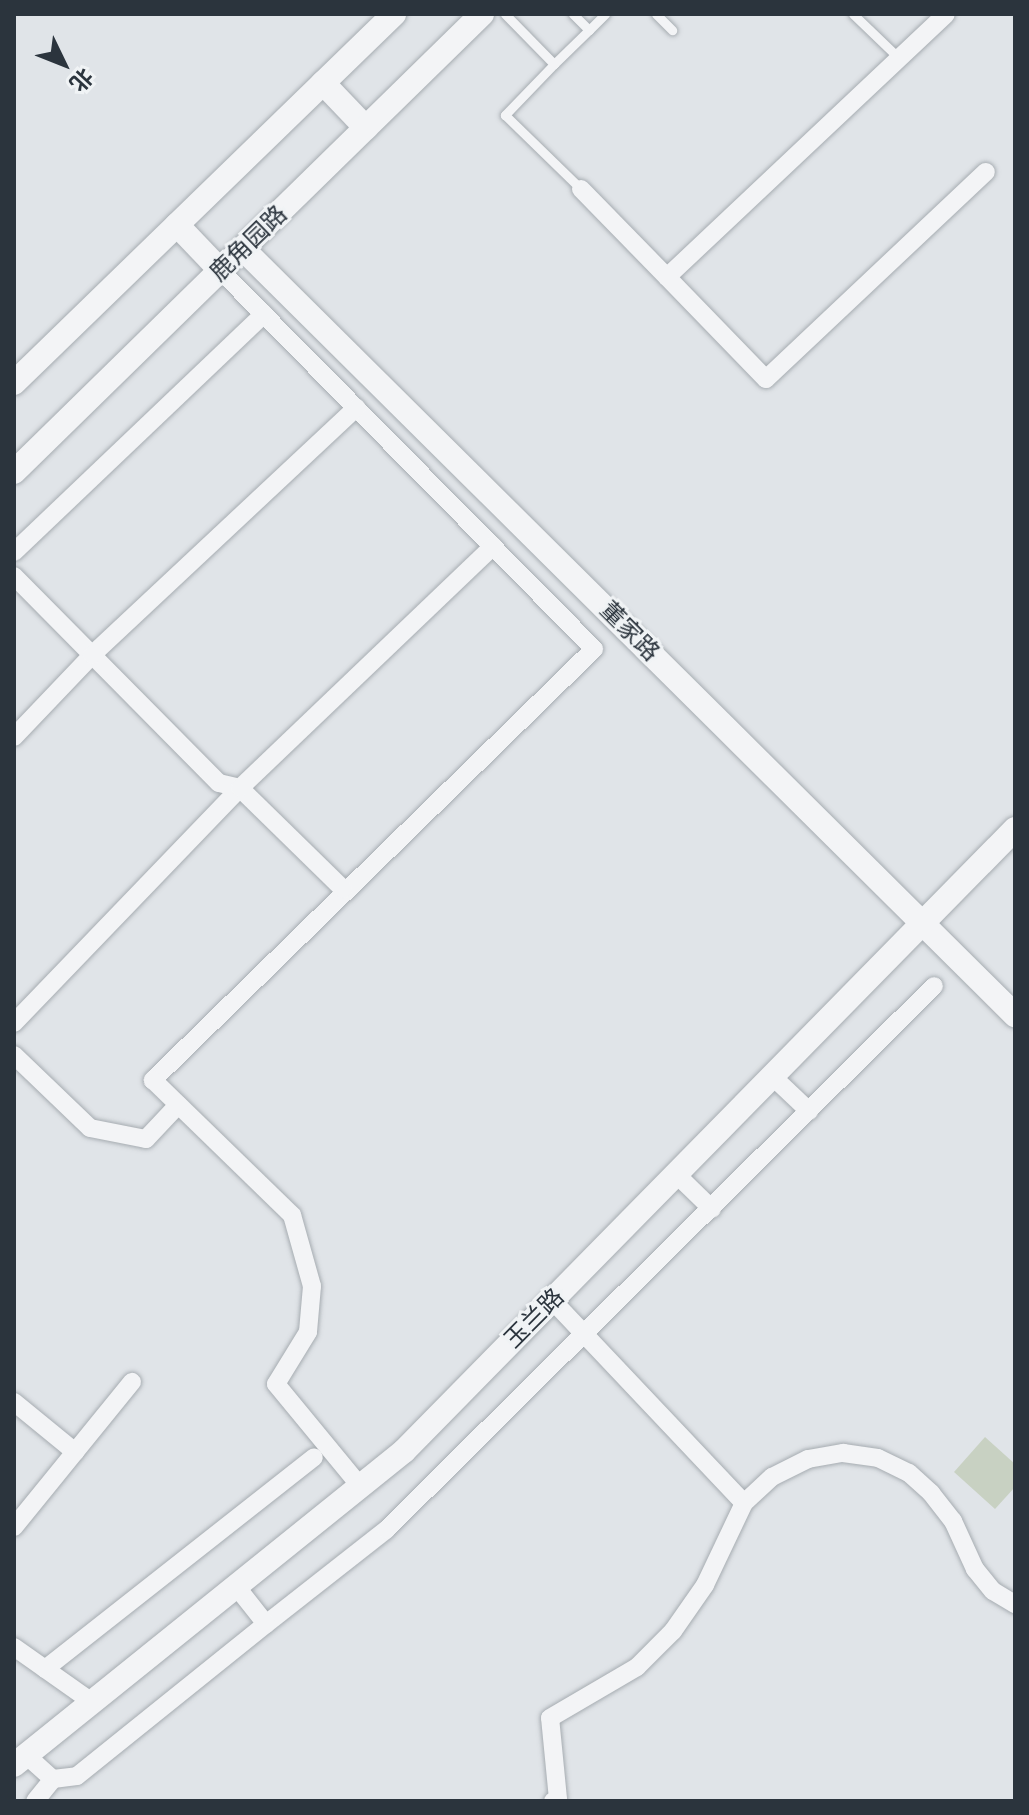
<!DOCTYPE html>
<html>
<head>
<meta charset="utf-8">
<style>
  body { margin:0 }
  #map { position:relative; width:1029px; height:1815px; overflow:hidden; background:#e0e4e8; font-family:Mulish,"Noto Sans SC",sans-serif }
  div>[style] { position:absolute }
  .green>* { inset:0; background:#c8d1c2 }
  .roads { filter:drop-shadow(0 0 2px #a6acb1) drop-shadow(0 0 2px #a6acb1) }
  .service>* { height:9px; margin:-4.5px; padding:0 4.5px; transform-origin:4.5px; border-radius:4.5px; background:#f3f4f6 }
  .minor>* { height:18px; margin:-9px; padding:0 9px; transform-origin:9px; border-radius:9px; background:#f3f4f6 }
  .tertiary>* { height:24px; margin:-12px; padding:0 12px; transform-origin:12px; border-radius:12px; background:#f3f4f6 }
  span { translate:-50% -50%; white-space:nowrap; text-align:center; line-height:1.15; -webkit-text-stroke:6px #f0f3f5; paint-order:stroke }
  .street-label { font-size:24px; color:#2b343d }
  .frame { position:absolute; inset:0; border:16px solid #2b343d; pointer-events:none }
  .north { position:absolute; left:24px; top:24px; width:80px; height:80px; -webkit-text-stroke:6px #f0f3f5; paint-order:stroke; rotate:133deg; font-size:22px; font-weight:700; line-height:32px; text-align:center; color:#2b343d }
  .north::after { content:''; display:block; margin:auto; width:28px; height:36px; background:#2b343d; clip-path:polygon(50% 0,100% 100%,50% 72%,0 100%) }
</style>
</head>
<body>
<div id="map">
  <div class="green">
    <div style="clip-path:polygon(985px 1437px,1015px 1464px,1015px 1487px,995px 1509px,954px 1472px)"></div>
  </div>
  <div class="roads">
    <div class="service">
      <div style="left:505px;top:14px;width:70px;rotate:45.6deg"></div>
      <div style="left:554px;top:64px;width:49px;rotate:-44.2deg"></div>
      <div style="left:589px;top:30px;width:23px;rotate:-135deg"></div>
      <div style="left:656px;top:14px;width:23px;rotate:45deg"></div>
      <div style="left:853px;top:14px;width:66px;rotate:43.8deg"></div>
      <div style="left:589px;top:30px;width:23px;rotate:-45deg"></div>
      <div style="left:554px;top:64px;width:71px;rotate:133.9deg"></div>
      <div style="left:505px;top:115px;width:106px;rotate:44.2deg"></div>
    </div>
    <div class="minor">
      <div style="left:581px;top:189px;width:123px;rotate:45.7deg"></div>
      <div style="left:667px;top:277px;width:383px;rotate:-43.3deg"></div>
      <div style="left:220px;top:270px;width:532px;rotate:45.38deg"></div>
      <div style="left:594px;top:649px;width:617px;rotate:135.66deg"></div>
      <div style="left:153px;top:1080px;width:194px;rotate:44.2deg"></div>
      <div style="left:292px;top:1215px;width:74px;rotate:74.3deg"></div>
      <div style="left:312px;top:1286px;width:46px;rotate:95deg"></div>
      <div style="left:308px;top:1332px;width:61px;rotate:121.6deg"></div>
      <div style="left:276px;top:1384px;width:132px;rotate:50.5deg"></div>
      <div style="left:667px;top:277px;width:142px;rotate:45.9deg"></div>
      <div style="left:766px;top:379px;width:302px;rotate:-43.3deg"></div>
      <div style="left:14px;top:552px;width:345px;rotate:-43.6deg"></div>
      <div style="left:14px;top:576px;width:291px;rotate:45.3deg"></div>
      <div style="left:219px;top:783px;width:22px;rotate:13deg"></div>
      <div style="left:240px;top:788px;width:326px;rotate:133.9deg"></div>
      <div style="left:14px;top:737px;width:113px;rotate:-46.4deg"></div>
      <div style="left:92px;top:655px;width:362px;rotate:-43.1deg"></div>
      <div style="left:343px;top:889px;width:144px;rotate:-135.6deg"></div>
      <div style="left:240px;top:788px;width:350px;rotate:-43.7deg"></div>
      <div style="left:14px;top:1055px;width:105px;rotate:43.8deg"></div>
      <div style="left:90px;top:1128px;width:57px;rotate:11.1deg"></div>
      <div style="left:146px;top:1139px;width:47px;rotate:-46.7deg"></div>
      <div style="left:772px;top:1076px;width:51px;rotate:43.4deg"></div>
      <div style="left:676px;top:1174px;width:50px;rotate:44.2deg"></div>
      <div style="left:552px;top:1300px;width:279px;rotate:46.6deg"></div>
      <div style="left:744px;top:1503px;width:38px;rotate:-43deg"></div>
      <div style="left:772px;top:1477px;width:40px;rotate:-26.6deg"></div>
      <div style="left:808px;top:1459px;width:36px;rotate:-10deg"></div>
      <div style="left:843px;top:1453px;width:35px;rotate:8deg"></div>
      <div style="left:878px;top:1458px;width:34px;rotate:26deg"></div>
      <div style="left:909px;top:1473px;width:30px;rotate:42deg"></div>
      <div style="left:931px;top:1493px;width:36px;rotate:52deg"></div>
      <div style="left:953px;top:1521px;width:53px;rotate:65.4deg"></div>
      <div style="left:975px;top:1569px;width:28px;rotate:51deg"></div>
      <div style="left:993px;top:1591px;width:26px;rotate:31deg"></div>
      <div style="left:14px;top:1402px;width:79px;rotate:39.3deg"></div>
      <div style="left:14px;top:1527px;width:187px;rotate:-50.9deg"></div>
      <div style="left:266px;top:1624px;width:152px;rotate:-38.1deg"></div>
      <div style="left:386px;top:1530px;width:772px;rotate:-44.79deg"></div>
      <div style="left:14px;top:1647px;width:95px;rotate:35.2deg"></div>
      <div style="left:45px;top:1669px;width:342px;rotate:-38.2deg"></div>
      <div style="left:26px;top:1755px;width:36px;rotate:42deg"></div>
      <div style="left:53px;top:1779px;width:28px;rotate:129deg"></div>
      <div style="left:53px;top:1779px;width:24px;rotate:-7deg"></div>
      <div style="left:77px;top:1776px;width:243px;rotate:-38.8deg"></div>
      <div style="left:266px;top:1624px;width:48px;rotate:-128.3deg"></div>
      <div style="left:553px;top:1801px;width:5px;rotate:-22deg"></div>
      <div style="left:558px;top:1799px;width:81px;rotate:-95.6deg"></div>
      <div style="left:550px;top:1718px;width:101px;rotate:-30.4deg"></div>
      <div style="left:637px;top:1667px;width:51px;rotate:-45deg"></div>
      <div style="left:673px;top:1631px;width:56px;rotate:-55.2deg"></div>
      <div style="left:705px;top:1585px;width:91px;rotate:-64.6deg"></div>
    </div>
    <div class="tertiary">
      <div style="left:323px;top:83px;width:62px;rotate:46.3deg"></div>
      <div style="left:177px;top:225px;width:62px;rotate:46.3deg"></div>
      <div style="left:243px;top:249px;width:1088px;rotate:44.78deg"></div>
      <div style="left:14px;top:383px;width:530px;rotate:-44.16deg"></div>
      <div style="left:14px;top:472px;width:655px;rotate:-44.38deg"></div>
      <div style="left:14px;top:1765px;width:501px;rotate:-38.84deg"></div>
      <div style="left:404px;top:1451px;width:872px;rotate:-45.51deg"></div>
    </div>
  </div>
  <div class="street-label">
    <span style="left:248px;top:243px;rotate:-44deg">鹿角园路</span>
    <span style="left:630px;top:631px;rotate:45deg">董家路</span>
    <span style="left:534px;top:1318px;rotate:-45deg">玉兰路</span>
  </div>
  <div class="frame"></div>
  <div class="north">北</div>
</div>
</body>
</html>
